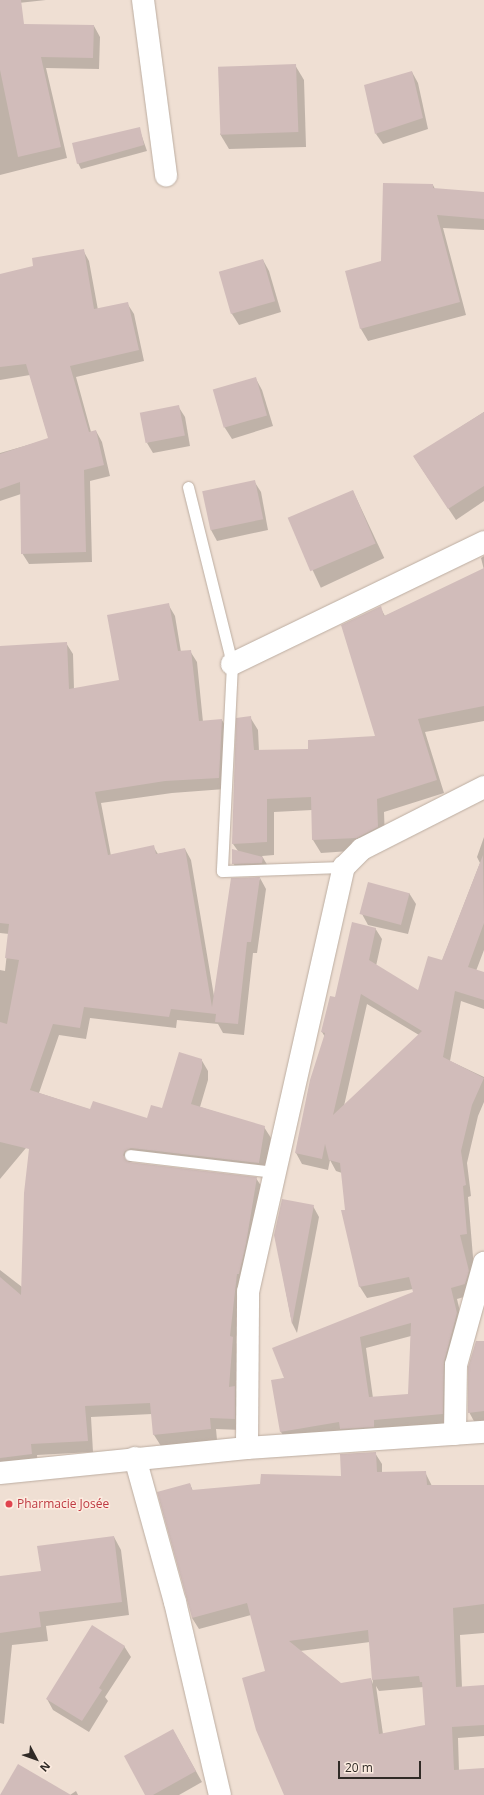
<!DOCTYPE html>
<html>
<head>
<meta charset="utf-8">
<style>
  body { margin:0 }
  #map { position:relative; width:484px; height:1795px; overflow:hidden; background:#efdfd3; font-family:"Open Sans",sans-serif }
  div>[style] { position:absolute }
  .shadow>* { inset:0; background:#0003; transform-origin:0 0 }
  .building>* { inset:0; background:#d1bcba; transform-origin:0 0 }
  .roads { filter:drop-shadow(0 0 1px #bcada1) drop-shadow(0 0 1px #bcada1) }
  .service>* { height:11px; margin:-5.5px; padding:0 5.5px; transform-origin:5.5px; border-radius:5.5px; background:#fff }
  .minor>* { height:22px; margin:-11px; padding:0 11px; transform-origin:11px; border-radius:11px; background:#fff }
  .tertiary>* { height:22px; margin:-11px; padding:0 11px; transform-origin:11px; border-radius:11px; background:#fff }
  .dots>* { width:11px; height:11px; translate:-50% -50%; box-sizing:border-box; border:2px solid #fdece0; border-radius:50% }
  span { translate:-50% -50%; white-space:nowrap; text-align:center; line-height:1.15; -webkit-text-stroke:3px #fdece0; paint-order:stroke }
  .health-label { font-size:12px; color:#be3a42 }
  .left { translate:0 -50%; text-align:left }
  .north { position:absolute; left:16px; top:1739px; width:40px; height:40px; -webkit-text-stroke:3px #fdece0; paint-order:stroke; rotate:131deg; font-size:11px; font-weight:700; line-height:16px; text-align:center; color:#302a26 }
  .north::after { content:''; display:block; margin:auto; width:14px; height:18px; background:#302a26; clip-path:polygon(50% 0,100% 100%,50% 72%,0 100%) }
  .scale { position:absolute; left:338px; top:1761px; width:83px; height:18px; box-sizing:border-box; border:2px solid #302a26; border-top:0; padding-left:5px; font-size:12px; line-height:14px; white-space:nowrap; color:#302a26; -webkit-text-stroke:3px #fdece0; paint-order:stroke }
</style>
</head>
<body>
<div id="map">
  <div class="shadow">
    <div style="clip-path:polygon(0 0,46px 0,0 5px)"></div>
    <div style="clip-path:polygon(0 25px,94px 26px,100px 37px,99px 69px,46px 68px,67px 158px,0 175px)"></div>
    <div style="clip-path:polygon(295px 65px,304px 80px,306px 147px,229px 149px,220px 134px)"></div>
    <div style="clip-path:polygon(412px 72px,418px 83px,428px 129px,383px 144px,376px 134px)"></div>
    <div style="clip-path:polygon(139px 128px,147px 151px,81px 169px,78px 163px)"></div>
    <div style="clip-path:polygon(433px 185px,435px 189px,484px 193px,484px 230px,443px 228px,466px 315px,368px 341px,361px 329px,346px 272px,382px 262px)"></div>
    <div style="clip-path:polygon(83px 250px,89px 261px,98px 310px,127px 303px,134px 314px,144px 361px,76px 377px,91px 432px,96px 431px,102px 442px,110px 476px,90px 481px,92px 562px,29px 564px,22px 553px,21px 494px,0 501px,0 453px,49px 439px,30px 375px,0 380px,0 275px,34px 267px)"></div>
    <div style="clip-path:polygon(263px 260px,269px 271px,281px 312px,239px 325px,232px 314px,220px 272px)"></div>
    <div style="clip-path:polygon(256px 379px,262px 390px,273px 426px,232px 439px,225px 428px,214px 391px)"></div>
    <div style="clip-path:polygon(178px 406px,185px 417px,190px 446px,153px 453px,147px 443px)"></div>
    <div style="clip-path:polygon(484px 412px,484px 501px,456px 520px,414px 457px)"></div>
    <div style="clip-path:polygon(254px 481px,261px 492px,268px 530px,217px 541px,211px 530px)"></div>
    <div style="left:353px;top:491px;width:74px;height:70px;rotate:65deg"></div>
    <div style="clip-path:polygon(484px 556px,484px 721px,425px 732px,444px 793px,384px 812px,385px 840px,365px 850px,321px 853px,313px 840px,312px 810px,274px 812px,274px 855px,262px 856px,269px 868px,240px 874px,233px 863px,238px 851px,233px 844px,250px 717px,258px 730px,259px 751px,309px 750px,376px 737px,380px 607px,385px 616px,484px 570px,481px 558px)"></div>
    <div style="clip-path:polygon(168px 604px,175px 616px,181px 652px,190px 651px,197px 662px,203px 722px,222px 720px,228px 731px,225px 789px,172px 793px,101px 803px,111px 856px,153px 846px,158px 854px,185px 849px,191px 860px,214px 996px,260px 878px,266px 889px,257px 953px,253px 953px,244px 1035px,223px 1033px,218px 1024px,177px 1020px,176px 1028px,90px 1018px,86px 1039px,59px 1035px,39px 1093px,91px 1110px,148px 1120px,163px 1109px,201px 1059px,208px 1071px,208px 1080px,200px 1107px,264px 1127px,271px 1138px,265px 1174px,138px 1159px,128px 1163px,256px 1178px,263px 1189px,243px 1285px,236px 1343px,239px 1349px,236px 1390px,241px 1399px,241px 1430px,216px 1429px,217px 1440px,161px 1446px,154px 1435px,152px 1414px,91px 1417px,93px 1452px,37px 1455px,38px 1466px,0 1470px,0 1270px,22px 1287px,31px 1142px,0 1179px,0 970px,5px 971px,9px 934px,0 933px,0 647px,66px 643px,73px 654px,74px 689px,120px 681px)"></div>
    <div style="clip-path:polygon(evenodd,484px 837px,484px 950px,476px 971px,484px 974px,484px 1009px,461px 1001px,450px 1061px,484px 1077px,484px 1102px,478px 1116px,467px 1163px,471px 1196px,468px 1197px,475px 1281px,471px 1295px,457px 1299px,463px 1324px,449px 1425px,288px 1443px,281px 1432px,273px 1381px,285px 1378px,415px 1293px,413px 1289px,367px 1298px,360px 1287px,342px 1211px,346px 1212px,342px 1173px,336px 1171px,330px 1160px,328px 1170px,302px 1164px,296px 1153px,311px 1080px,325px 1037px,322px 1032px,336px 998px,375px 928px,382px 939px,376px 966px,418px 992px,442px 961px,480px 863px,477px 857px,484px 837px,367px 1004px,419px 1035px,344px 1106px,367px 1004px,484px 837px,411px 1336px,409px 1395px,373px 1398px,366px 1348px,411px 1336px)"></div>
    <div style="clip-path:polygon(409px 893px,416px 904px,408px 934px,368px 925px,362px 914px)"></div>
    <div style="clip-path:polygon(313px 1206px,319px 1217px,297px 1333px,292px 1323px,275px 1235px)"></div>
    <div style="clip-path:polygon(484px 1409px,484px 1423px,475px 1423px,469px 1412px)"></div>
    <div style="clip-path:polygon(evenodd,375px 1453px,382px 1464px,382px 1473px,425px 1472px,432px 1486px,484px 1486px,484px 1633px,460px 1635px,462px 1688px,484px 1686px,484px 1736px,458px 1738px,459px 1771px,484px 1769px,484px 1795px,285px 1795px,266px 1672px,251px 1615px,199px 1629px,192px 1618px,190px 1484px,193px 1491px,342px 1477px,375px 1453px,370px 1642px,373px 1684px,371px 1679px,341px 1684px,300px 1651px,370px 1642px,375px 1453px,376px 1686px,379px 1691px,424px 1687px,426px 1726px,383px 1734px,376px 1686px)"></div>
    <div style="clip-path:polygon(114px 1537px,121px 1550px,129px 1615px,46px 1626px,48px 1641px,12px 1645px,4px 1724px,0 1723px,0 1577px,42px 1572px)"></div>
    <div style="clip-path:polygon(124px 1646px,131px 1657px,105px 1697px,108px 1701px,89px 1732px,53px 1710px,47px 1699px)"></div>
    <div style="clip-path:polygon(173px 1730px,202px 1782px,179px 1795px,146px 1795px)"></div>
    <div style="clip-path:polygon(76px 1791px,78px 1795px,70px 1795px)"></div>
  </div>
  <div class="building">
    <div style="clip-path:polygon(0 0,21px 0,24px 24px,94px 25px,93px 58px,41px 57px,61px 147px,18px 157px,0 70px)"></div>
    <div style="left:296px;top:64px;width:68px;height:78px;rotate:88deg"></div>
    <div style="clip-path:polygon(412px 71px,423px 118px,375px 134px,364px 85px)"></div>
    <div style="clip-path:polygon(140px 127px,144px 145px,77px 164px,72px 143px)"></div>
    <div style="clip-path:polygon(383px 183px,433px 184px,433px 188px,484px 192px,484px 219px,437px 215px,460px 302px,360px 329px,345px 271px,381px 261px)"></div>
    <div style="clip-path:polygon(84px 249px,94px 309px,128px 302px,139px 350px,70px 366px,89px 432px,96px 430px,104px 465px,84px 470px,86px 552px,21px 554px,20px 482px,0 489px,0 454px,48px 438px,26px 364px,0 367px,0 274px,33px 266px,32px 258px)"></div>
    <div style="left:263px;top:259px;width:44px;height:46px;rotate:74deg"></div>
    <div style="left:256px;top:377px;width:40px;height:45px;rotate:74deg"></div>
    <div style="left:179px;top:405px;width:31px;height:40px;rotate:79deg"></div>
    <div style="clip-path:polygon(484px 412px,484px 486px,448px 509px,413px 456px)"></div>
    <div style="left:255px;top:480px;width:40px;height:54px;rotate:78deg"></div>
    <div style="left:353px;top:490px;width:58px;height:71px;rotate:67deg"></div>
    <div style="clip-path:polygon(484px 568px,484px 706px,418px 719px,437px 780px,377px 799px,378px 827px,357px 838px,312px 840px,311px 797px,267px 799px,267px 842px,232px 844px,236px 718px,251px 716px,254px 750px,308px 749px,308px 740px,375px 736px,341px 625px,381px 606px,384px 616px)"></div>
    <div style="clip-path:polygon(169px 603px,178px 651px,191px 650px,199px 721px,222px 719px,219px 778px,165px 781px,95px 792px,108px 855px,154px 845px,156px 854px,185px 848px,212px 1007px,231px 878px,260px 877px,251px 942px,247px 942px,238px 1024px,215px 1022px,216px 1014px,171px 1009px,169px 1017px,84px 1007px,80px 1028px,53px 1024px,30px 1090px,90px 1109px,93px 1101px,147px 1118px,151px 1105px,162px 1108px,179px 1052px,202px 1059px,202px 1068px,191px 1104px,265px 1126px,259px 1163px,131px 1148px,125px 1151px,123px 1155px,129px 1162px,257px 1177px,246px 1244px,239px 1274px,237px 1274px,230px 1336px,233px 1337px,229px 1387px,235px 1386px,235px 1419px,210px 1418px,211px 1429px,153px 1435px,150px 1403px,85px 1406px,88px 1441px,31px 1444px,32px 1454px,0 1458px,0 1277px,21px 1295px,24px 1193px,29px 1149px,0 1142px,0 1022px,7px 1024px,19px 960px,5px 958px,9px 924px,0 923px,0 646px,67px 642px,69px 689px,119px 680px,107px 615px)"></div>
    <div style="clip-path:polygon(232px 849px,263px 857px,262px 863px,232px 864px)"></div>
    <div style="clip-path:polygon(evenodd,483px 855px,484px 923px,468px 967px,484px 972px,484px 1000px,455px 991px,443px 1057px,484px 1078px,472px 1105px,461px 1151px,466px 1185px,463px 1186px,467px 1234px,460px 1235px,469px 1271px,465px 1284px,451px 1288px,457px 1313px,444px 1362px,443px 1414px,374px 1420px,374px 1427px,340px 1429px,339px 1422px,280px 1432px,271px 1380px,284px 1378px,272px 1348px,413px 1292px,409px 1277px,359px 1287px,341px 1210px,345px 1210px,340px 1163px,329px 1160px,325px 1144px,322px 1159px,295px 1153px,310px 1080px,325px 1033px,321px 1032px,330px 996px,335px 997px,352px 922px,376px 928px,369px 960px,418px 990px,428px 956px,442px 960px,483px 855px,361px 994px,422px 1031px,333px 1115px,351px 1037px,361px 994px,483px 855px,411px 1323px,408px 1394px,369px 1397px,360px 1337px,411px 1323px)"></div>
    <div style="left:368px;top:882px;width:43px;height:33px;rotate:15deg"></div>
    <div style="clip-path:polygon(282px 1199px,314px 1205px,292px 1324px,274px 1235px)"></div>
    <div style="clip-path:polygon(476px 1341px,484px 1341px,484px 1411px,468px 1413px,468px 1367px)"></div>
    <div style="clip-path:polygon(evenodd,376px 1452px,377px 1472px,426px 1471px,427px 1485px,484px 1485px,484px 1604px,453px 1608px,456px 1687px,484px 1685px,484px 1725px,452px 1727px,454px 1770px,484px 1768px,484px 1795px,284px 1795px,256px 1730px,242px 1678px,265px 1671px,247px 1603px,192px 1618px,157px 1492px,190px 1483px,192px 1490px,260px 1484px,261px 1474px,341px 1476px,340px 1454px,376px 1452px,368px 1630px,372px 1680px,419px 1676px,420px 1682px,422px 1682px,425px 1725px,379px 1734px,371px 1678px,341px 1683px,289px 1641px,368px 1630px)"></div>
    <div style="clip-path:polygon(114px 1536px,122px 1602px,39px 1612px,41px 1627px,0 1633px,0 1576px,41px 1571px,37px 1546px)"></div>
    <div style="clip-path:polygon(92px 1625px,125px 1646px,99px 1688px,102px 1690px,82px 1721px,46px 1699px)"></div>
    <div style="clip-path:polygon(173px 1729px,196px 1771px,153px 1795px,145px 1795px,124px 1756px)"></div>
    <div style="clip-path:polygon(18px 1764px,71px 1795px,0 1795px)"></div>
  </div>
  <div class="roads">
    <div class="service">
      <div style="left:188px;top:487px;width:182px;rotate:76deg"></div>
      <div style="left:232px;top:664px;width:207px;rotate:92.8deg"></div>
      <div style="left:222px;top:871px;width:122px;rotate:-1.9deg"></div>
      <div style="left:130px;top:1155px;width:146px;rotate:6.7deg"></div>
    </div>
    <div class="minor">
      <div style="left:143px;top:0;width:177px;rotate:82.5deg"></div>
      <div style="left:232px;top:664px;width:280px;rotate:-25.8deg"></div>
      <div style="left:455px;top:1434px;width:69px;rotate:-89.2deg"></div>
      <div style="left:456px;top:1365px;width:106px;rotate:-74.6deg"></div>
      <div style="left:247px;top:1448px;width:156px;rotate:-89.6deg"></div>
      <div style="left:248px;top:1292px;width:436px;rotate:-77.3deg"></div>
      <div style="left:344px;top:867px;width:25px;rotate:-45deg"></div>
      <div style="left:362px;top:849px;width:137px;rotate:-26.9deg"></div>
      <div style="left:135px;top:1458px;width:149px;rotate:74.5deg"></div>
      <div style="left:175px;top:1602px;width:198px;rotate:76.9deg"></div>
    </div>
    <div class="tertiary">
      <div style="left:0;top:1473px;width:248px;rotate:-5.8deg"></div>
      <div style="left:247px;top:1448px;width:238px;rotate:-3.9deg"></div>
    </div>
  </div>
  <div class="dots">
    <div style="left:9px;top:1504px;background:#e0444e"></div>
  </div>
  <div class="health-label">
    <span class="left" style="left:17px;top:1504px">Pharmacie Josée</span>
  </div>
  <div class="north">N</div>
  <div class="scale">20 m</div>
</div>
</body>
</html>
